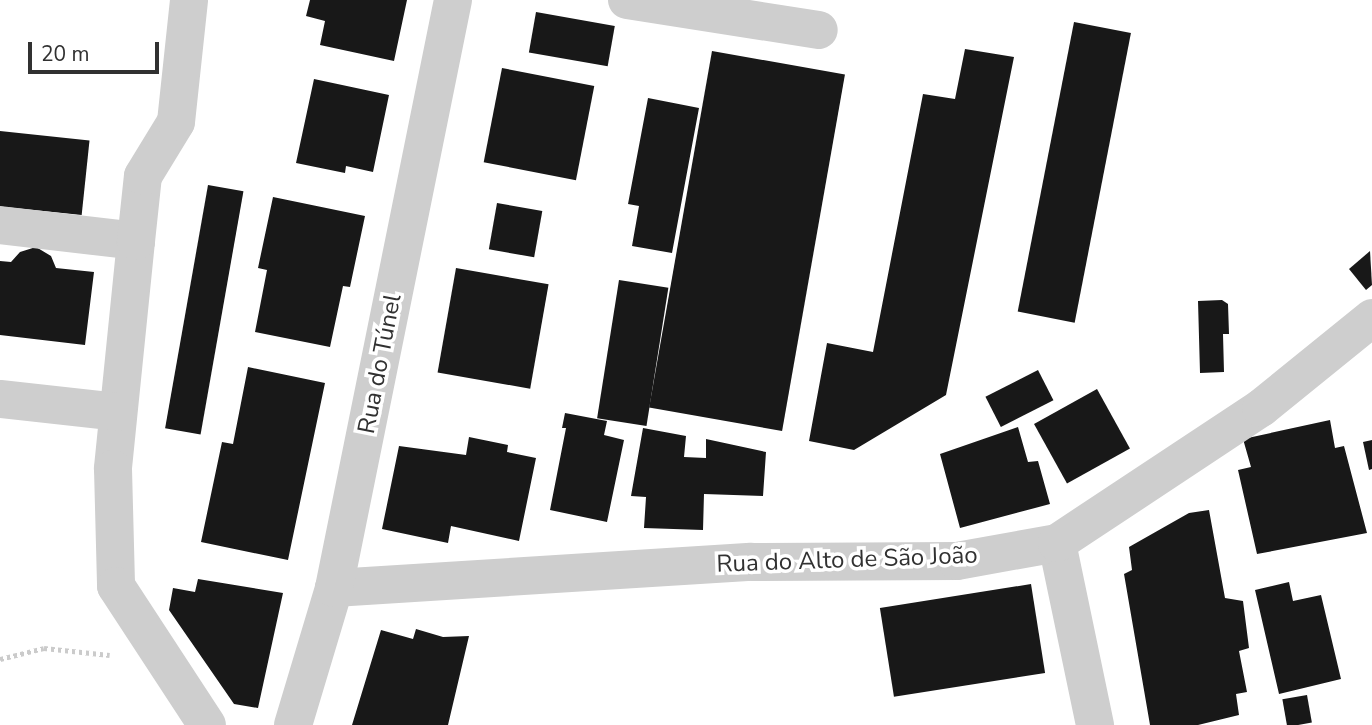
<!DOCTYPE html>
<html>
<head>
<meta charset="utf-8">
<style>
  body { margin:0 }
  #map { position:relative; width:1372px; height:725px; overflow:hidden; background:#fff; font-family:"Nunito Sans",sans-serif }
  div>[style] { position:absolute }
  .building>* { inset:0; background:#181818; transform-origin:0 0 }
  .path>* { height:4.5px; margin-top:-2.25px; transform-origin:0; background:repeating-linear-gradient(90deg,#cbcbcb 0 3.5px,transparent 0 7px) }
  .minor>* { height:38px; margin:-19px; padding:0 19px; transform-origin:19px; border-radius:19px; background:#cecece }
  span { translate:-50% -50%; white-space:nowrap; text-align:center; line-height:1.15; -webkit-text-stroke:7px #fff; paint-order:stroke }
  .street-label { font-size:24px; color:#313131 }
  .scale { position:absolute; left:28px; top:42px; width:131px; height:32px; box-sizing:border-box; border:4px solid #313131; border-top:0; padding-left:9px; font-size:21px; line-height:24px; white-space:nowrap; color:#313131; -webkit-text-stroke:5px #fff; paint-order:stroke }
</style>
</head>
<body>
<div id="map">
  <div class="building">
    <div style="clip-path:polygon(310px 0,407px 0,394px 61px,320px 45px,325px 21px,306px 16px)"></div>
    <div style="left:536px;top:12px;width:80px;height:41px;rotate:10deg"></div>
    <div style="left:1074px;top:22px;width:58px;height:295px;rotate:11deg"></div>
    <div style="clip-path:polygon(965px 49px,1014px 57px,946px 395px,854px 450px,809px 441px,827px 343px,873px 352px,923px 94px,955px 99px)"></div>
    <div style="left:712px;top:51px;width:135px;height:362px;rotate:10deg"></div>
    <div style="left:502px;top:68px;width:94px;height:96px;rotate:11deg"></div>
    <div style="clip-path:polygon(314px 79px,389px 95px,373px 172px,346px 166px,345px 173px,296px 163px)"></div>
    <div style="clip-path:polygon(648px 98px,699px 108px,672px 253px,632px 246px,639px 206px,628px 204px)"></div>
    <div style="left:0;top:131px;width:90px;height:75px;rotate:6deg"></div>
    <div style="left:208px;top:185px;width:36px;height:247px;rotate:10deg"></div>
    <div style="clip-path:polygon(273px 197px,365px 216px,350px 287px,343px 286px,330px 347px,255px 332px,267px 270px,258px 268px)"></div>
    <div style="left:497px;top:203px;width:46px;height:47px;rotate:10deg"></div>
    <div style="clip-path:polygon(36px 247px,51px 256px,56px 268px,94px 272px,85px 345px,0 335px,0 261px,11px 262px,20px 252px)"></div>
    <div style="clip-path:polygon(1370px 251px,1372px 285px,1366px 290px,1349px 269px)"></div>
    <div style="left:456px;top:268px;width:94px;height:106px;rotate:10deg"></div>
    <div style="left:619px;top:280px;width:50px;height:140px;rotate:9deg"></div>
    <div style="clip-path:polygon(1222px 300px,1228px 304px,1229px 334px,1223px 334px,1224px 372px,1200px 373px,1198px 301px)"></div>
    <div style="clip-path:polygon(248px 367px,325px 383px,288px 560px,201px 542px,222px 442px,233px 444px)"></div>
    <div style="left:1038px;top:370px;width:34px;height:59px;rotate:63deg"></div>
    <div style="left:1097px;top:389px;width:68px;height:72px;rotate:61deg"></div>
    <div style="clip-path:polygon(565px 413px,607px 421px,604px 435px,624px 440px,607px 522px,550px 510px,566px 428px,562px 428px)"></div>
    <div style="clip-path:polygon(1330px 420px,1335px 448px,1344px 446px,1367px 533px,1257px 554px,1238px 470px,1251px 467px,1243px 439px)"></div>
    <div style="clip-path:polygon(1018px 427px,1028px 462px,1038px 461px,1050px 504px,960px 528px,940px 454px)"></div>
    <div style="clip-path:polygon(643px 428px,686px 436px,684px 457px,706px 458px,706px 439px,766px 452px,763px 496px,704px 494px,703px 530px,644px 528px,646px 497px,631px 496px)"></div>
    <div style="clip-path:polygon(469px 437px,508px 445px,507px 452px,536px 458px,519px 541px,451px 526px,448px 543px,382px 529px,399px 446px,466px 455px)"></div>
    <div style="clip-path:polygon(1372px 440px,1372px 469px,1369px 470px,1363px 442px)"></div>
    <div style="clip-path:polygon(1209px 510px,1225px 598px,1243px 601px,1249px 648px,1239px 651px,1247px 692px,1236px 694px,1239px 715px,1198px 725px,1150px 725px,1124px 574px,1132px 570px,1129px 547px,1189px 513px)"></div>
    <div style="clip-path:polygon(198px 579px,283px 593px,258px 708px,234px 704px,169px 610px,173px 588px,195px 592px)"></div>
    <div style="clip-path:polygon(1289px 582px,1293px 601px,1321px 595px,1341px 679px,1279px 694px,1255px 590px)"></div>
    <div style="left:1031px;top:584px;width:90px;height:153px;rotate:81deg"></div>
    <div style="clip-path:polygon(416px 629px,443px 637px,469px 636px,448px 725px,352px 725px,381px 630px,413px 639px)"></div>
    <div style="left:1307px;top:695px;width:28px;height:25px;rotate:80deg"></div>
  </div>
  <div class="path">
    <div style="left:0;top:659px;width:45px;rotate:-14deg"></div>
    <div style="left:44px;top:648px;width:66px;rotate:6.1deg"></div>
  </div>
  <div class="minor">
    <div style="left:627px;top:0;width:194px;rotate:8.9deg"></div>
    <div style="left:0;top:225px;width:137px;rotate:6.7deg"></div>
    <div style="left:136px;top:241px;width:229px;rotate:95.8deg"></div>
    <div style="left:113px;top:469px;width:117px;rotate:88.5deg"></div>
    <div style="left:116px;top:586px;width:166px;rotate:56.8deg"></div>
    <div style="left:136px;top:241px;width:65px;rotate:-83.9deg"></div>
    <div style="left:143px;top:176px;width:63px;rotate:-58.6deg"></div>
    <div style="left:176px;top:122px;width:123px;rotate:-83.9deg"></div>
    <div style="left:0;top:399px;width:118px;rotate:6.3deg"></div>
    <div style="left:1057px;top:543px;width:186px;rotate:78.2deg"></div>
    <div style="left:334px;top:588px;width:418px;rotate:-3.6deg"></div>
    <div style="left:751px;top:562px;width:206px;rotate:-0.3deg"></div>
    <div style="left:957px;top:561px;width:102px;rotate:-10.2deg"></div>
    <div style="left:1057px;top:543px;width:245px;rotate:-33.5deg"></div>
    <div style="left:1261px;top:408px;width:143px;rotate:-39deg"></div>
    <div style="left:293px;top:725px;width:143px;rotate:-73.3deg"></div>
    <div style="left:334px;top:588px;width:600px;rotate:-78.56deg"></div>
  </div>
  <div class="street-label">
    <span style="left:380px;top:364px;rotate:-79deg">Rua do Túnel</span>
    <span style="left:847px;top:560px;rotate:-2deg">Rua do Alto de São João</span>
  </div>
  <div class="scale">20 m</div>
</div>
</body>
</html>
